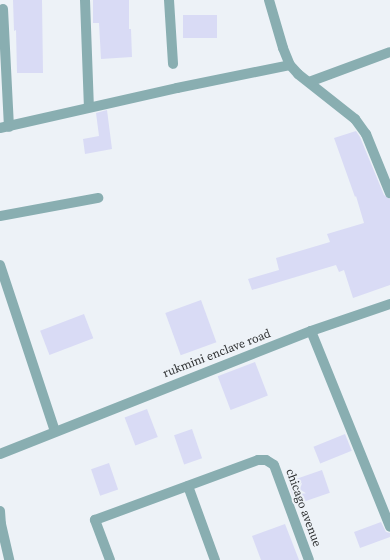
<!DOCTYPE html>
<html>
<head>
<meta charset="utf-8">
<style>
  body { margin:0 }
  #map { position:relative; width:390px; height:560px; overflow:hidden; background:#edf2f7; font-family:"Source Serif 4",serif }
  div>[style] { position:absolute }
  .building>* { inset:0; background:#d9dbf5; transform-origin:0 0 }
  .minor>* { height:10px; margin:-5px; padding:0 5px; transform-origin:5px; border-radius:5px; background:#89aeb1 }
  span { translate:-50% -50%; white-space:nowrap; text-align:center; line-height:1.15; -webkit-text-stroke:4px #edf2f7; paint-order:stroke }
  .street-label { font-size:12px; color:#2f3132 }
</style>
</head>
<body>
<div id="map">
  <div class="building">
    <div style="clip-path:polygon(13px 0,42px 0,43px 73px,17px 73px,16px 30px,14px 31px)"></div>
    <div style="clip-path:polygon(93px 0,129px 0,129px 29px,131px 29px,132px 57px,101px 59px,99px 23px,93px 23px)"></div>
    <div style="left:183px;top:15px;width:34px;height:23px"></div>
    <div style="clip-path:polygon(107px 110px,112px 149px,85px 154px,83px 139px,99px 136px,96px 113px)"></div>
    <div style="clip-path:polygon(356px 131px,360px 137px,384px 195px,390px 199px,390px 285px,353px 298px,344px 270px,339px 272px,336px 265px,252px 290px,248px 279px,279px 270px,276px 258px,330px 242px,327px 234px,364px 223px,356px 196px,355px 197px,334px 138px)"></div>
    <div style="left:201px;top:300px;width:45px;height:38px;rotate:70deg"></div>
    <div style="left:84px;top:314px;width:26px;height:47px;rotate:69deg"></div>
    <div style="left:255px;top:362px;width:36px;height:40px;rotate:69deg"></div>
    <div style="left:147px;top:409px;width:30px;height:24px;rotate:69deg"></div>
    <div style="left:192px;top:429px;width:31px;height:19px;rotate:71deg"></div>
    <div style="left:345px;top:434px;width:18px;height:34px;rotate:68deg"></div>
    <div style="left:109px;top:463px;width:28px;height:19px;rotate:71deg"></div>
    <div style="left:322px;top:470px;width:24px;height:36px;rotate:71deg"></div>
    <div style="clip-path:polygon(381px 522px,386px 532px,390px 533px,390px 537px,360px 548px,354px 532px)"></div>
    <div style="clip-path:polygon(285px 524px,299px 560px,261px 560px,252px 536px)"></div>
  </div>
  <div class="minor">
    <div style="left:85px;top:0;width:107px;rotate:87.9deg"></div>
    <div style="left:169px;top:0;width:64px;rotate:86.4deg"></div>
    <div style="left:269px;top:0;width:50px;rotate:73.7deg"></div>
    <div style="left:283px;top:48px;width:18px;rotate:68deg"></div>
    <div style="left:290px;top:65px;width:12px;rotate:48deg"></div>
    <div style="left:298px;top:74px;width:73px;rotate:38.3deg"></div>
    <div style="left:355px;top:119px;width:19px;rotate:54deg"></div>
    <div style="left:366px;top:134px;width:64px;rotate:67.9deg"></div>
    <div style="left:3px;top:9px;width:118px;rotate:87.1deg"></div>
    <div style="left:309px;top:82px;width:86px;rotate:-20.3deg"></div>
    <div style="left:0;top:128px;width:181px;rotate:-12.7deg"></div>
    <div style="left:177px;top:88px;width:115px;rotate:-11.5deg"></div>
    <div style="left:0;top:216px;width:100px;rotate:-10.4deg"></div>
    <div style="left:0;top:265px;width:175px;rotate:71.7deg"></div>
    <div style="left:311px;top:331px;width:211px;rotate:68deg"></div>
    <div style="left:0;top:454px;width:334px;rotate:-21.6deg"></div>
    <div style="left:311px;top:331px;width:83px;rotate:-18.9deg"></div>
    <div style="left:188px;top:486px;width:79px;rotate:70deg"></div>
    <div style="left:0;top:511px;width:13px;rotate:86deg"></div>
    <div style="left:1px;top:524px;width:37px;rotate:77deg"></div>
    <div style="left:110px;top:560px;width:43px;rotate:-110.6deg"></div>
    <div style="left:95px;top:520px;width:174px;rotate:-20.2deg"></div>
    <div style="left:258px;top:460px;width:8px"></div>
    <div style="left:266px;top:460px;width:9px;rotate:32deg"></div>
    <div style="left:274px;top:465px;width:101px;rotate:69.8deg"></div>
  </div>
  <div class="street-label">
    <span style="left:217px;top:354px;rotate:-21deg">rukmini enclave road</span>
    <span style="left:303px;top:508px;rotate:70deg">chicago avenue</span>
  </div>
</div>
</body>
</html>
